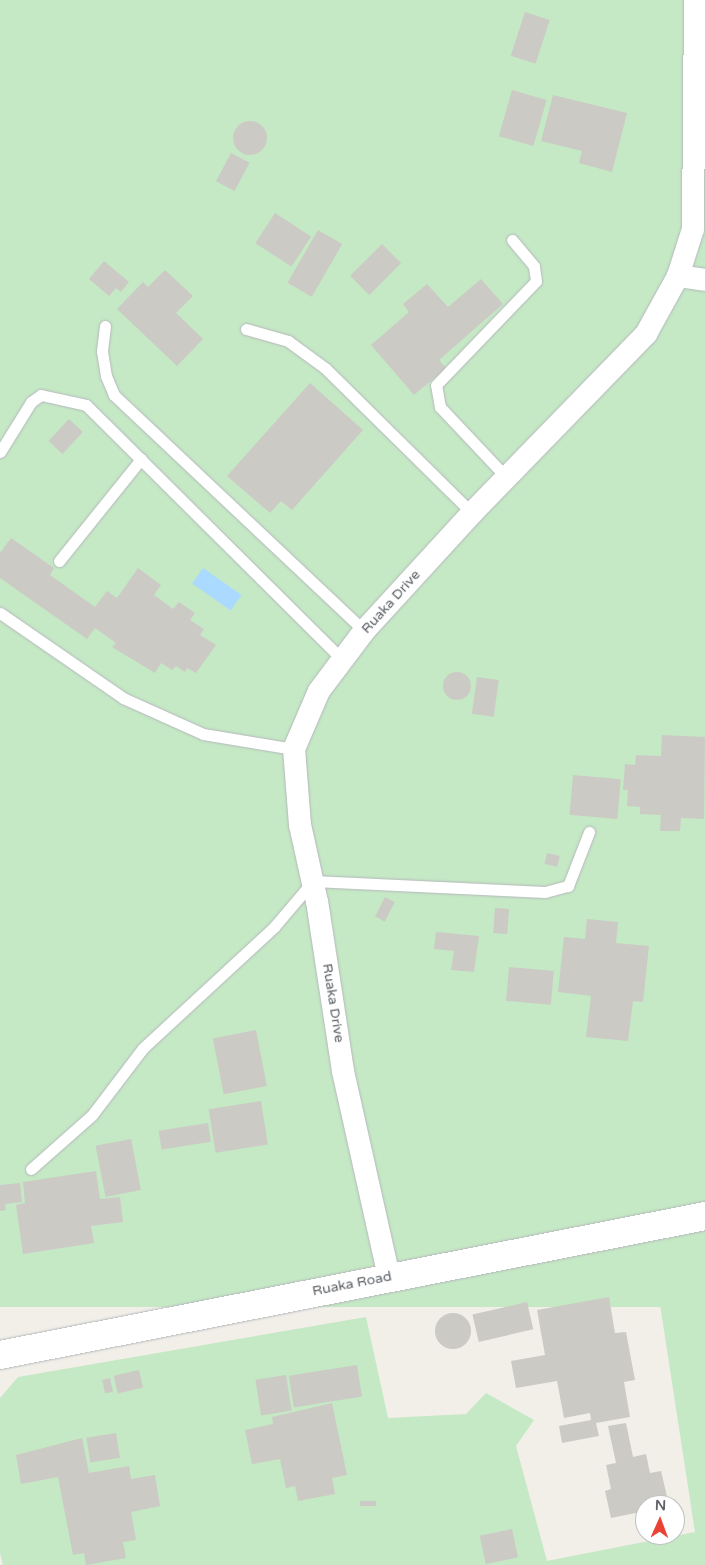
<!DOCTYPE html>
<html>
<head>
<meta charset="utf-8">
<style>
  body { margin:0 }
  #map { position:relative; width:705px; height:1565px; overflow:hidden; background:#f1efe8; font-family:"Varela Round",sans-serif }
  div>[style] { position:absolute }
  .green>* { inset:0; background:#c5e8c5; transform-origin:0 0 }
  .water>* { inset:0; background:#aadaff; transform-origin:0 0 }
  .building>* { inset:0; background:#cccac5; transform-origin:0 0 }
  .round { border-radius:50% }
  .roads { filter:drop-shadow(0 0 1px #b5b8bc) drop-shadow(0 0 1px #b5b8bc) }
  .lane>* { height:11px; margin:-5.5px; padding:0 5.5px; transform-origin:5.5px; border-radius:5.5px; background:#fff }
  .street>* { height:22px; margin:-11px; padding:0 11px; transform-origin:11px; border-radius:11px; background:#fff }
  .secondary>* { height:28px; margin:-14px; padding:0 14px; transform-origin:14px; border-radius:14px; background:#fff }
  span { translate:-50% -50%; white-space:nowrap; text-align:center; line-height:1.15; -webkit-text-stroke:5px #fff; paint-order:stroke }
  .street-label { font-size:14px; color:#5f6368 }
  .north { position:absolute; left:635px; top:1495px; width:50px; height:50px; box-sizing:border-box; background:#fff; border:1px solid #bfc1c3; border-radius:50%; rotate:2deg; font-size:14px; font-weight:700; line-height:20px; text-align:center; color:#5f6368 }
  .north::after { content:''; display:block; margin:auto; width:18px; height:22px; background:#ea4335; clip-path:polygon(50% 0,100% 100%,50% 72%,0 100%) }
</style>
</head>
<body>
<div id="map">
  <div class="green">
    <div style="left:0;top:0;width:705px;height:1307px"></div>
    <div style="clip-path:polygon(705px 1247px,705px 1565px,3px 1565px,0 1553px,0 1398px,18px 1377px,366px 1317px,388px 1418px,466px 1414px,486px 1393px,534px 1420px,516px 1446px,547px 1561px,695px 1532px,653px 1259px)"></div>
  </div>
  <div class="water">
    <div style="left:203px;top:568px;width:47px;height:19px;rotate:35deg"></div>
  </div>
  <div class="building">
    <div style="left:525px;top:12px;width:26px;height:46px;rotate:18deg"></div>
    <div style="left:512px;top:90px;width:36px;height:48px;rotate:16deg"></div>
    <div style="clip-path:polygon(553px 95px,627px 113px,612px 172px,579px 163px,582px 151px,541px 141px)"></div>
    <div class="round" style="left:233px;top:121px;width:34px;height:34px"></div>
    <div style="left:231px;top:153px;width:21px;height:32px;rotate:28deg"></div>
    <div style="left:275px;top:213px;width:43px;height:36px;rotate:33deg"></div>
    <div style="left:318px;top:230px;width:28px;height:61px;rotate:30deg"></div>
    <div style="left:382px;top:244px;width:27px;height:45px;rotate:45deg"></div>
    <div style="clip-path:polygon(104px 261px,129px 282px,121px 292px,116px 288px,109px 296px,89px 279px)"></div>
    <div style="clip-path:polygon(165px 270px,193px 296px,176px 313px,203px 339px,177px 366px,117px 309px,143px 282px,148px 287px)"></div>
    <div style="clip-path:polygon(481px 279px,503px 304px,439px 360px,446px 368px,414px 395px,371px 345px,409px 312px,403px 304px,427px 284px,448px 307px)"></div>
    <div style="clip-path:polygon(310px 383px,363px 430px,292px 510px,281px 501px,270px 513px,227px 476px)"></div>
    <div style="left:69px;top:419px;width:19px;height:30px;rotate:43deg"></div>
    <div style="clip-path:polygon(11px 538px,54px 568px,50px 575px,95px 607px,107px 591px,117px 598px,138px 568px,161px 585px,154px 595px,173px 609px,179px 602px,195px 613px,190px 620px,204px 629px,200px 635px,216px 645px,196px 673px,187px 668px,185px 672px,176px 666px,172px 670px,161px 663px,155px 673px,112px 647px,116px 643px,95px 628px,87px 639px,0 578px,0 553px)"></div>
    <div class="round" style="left:443px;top:672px;width:28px;height:28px"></div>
    <div style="left:477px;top:677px;width:22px;height:37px;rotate:8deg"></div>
    <div style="clip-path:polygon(662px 735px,705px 737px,704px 819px,681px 818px,680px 831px,660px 831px,661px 815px,640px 814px,640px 807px,627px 806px,628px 790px,623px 790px,625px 764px,635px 765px,636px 755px,661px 756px)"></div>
    <div style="left:573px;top:775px;width:48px;height:40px;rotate:5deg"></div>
    <div style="left:547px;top:853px;width:13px;height:11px;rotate:13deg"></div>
    <div style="left:385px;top:897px;width:11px;height:22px;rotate:27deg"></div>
    <div style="left:495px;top:908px;width:14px;height:25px;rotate:4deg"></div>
    <div style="clip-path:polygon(587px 919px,618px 922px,616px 943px,649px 946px,643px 1002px,633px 1001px,628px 1041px,586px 1037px,591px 996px,558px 992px,564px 937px,585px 939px)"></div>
    <div style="clip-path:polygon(436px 932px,479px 936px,474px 972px,451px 970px,454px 951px,434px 949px)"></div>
    <div style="left:509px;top:967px;width:45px;height:34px;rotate:5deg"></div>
    <div style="left:256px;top:1030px;width:57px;height:44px;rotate:79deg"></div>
    <div style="left:261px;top:1101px;width:44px;height:53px;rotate:81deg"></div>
    <div style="left:208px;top:1123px;width:19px;height:50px;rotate:81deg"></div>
    <div style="left:131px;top:1139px;width:52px;height:36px;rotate:79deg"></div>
    <div style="clip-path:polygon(96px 1171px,100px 1199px,120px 1197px,123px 1222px,91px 1226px,94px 1243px,23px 1254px,16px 1205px,25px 1203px,23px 1182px)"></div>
    <div style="clip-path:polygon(20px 1183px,22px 1202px,5px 1204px,6px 1210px,0 1211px,0 1185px)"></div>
    <div style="clip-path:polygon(609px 1297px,615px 1333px,626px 1332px,635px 1380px,624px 1382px,630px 1417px,596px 1423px,599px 1436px,562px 1443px,559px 1426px,591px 1420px,590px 1413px,564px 1418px,557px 1381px,516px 1388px,511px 1361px,545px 1355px,537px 1310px)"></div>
    <div style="left:527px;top:1302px;width:28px;height:56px;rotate:77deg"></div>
    <div class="round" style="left:435px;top:1313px;width:36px;height:36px"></div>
    <div style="left:357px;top:1365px;width:32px;height:69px;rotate:81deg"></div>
    <div style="left:139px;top:1370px;width:18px;height:26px;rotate:77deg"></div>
    <div style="left:286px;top:1375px;width:36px;height:31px;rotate:81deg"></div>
    <div style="left:110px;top:1378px;width:14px;height:8px;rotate:78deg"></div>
    <div style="clip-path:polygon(332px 1403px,347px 1475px,332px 1478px,335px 1494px,298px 1501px,295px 1486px,286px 1488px,280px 1459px,252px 1464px,245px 1430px,273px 1424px,272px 1417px)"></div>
    <div style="clip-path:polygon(626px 1423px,633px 1457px,646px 1454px,650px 1473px,661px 1471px,669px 1505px,645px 1505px,645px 1511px,611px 1518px,605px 1491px,611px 1489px,606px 1465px,616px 1463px,608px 1426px)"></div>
    <div style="left:116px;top:1433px;width:25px;height:30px;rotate:81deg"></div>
    <div style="clip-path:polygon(82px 1438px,89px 1473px,129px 1466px,131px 1479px,155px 1475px,160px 1506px,131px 1512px,136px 1540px,123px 1542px,126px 1558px,86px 1565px,84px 1553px,73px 1555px,58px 1477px,21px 1484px,16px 1455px)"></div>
    <div style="left:376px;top:1501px;width:5px;height:16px;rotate:90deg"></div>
    <div style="left:512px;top:1529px;width:29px;height:33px;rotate:78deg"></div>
  </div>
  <div class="roads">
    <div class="lane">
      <div style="left:105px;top:326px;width:25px;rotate:97deg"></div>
      <div style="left:102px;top:351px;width:25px;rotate:81deg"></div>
      <div style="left:106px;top:376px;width:21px;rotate:67deg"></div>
      <div style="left:114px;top:395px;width:344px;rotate:43.3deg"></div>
      <div style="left:246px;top:329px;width:44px;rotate:15.9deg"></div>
      <div style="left:288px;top:341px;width:46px;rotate:36.1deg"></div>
      <div style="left:325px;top:368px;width:206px;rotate:44.6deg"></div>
      <div style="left:0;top:452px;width:59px;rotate:-58.2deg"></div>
      <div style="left:31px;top:402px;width:12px;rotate:-35deg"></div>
      <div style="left:41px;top:395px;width:46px;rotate:12.5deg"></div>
      <div style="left:86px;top:405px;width:363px;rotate:44.8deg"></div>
      <div style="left:507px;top:478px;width:98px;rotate:-133.3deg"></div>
      <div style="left:440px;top:407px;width:22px;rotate:-100deg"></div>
      <div style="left:436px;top:385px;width:144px;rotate:-46.1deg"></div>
      <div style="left:536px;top:281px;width:15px;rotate:-98deg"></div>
      <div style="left:534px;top:266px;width:34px;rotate:-130deg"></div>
      <div style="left:59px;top:561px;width:131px;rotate:-51.2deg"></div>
      <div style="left:0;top:613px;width:150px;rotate:34.6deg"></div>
      <div style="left:123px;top:698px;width:88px;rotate:24.2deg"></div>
      <div style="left:203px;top:734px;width:92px;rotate:9.4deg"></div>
      <div style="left:31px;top:1169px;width:81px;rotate:-41.5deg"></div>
      <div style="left:92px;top:1115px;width:84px;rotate:-52.7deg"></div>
      <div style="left:143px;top:1048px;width:178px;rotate:-42.7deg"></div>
      <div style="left:274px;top:927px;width:60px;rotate:-49.7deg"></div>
      <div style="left:313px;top:881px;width:232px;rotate:2.7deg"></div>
      <div style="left:545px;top:892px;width:24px;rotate:-15deg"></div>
      <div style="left:568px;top:886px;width:58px;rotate:-68.7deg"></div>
    </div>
    <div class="street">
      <div style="left:678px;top:276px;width:27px;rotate:8deg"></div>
      <div style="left:389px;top:1277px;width:211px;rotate:-102.6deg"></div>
      <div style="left:343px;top:1071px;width:171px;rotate:-98.7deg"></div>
      <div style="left:317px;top:902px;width:79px;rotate:-102.4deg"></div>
      <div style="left:300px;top:825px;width:76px;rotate:-94.5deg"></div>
      <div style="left:294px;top:749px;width:63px;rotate:-66.7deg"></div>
      <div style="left:319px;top:691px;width:75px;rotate:-53.1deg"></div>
      <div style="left:364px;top:631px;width:160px;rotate:-47.5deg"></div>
      <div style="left:472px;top:513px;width:250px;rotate:-45.8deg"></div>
      <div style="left:646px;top:334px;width:66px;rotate:-61.1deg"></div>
      <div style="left:678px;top:276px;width:49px;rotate:-72.3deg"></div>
      <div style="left:693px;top:229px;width:229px;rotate:-89.5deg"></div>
    </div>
    <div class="secondary">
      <div style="left:0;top:1355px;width:719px;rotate:-11.15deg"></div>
    </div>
  </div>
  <div class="street-label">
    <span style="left:391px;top:602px;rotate:-48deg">Ruaka Drive</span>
    <span style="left:333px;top:1003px;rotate:81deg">Ruaka Drive</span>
    <span style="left:352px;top:1284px;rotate:-11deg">Ruaka Road</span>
  </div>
  <div class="north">N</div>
</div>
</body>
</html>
